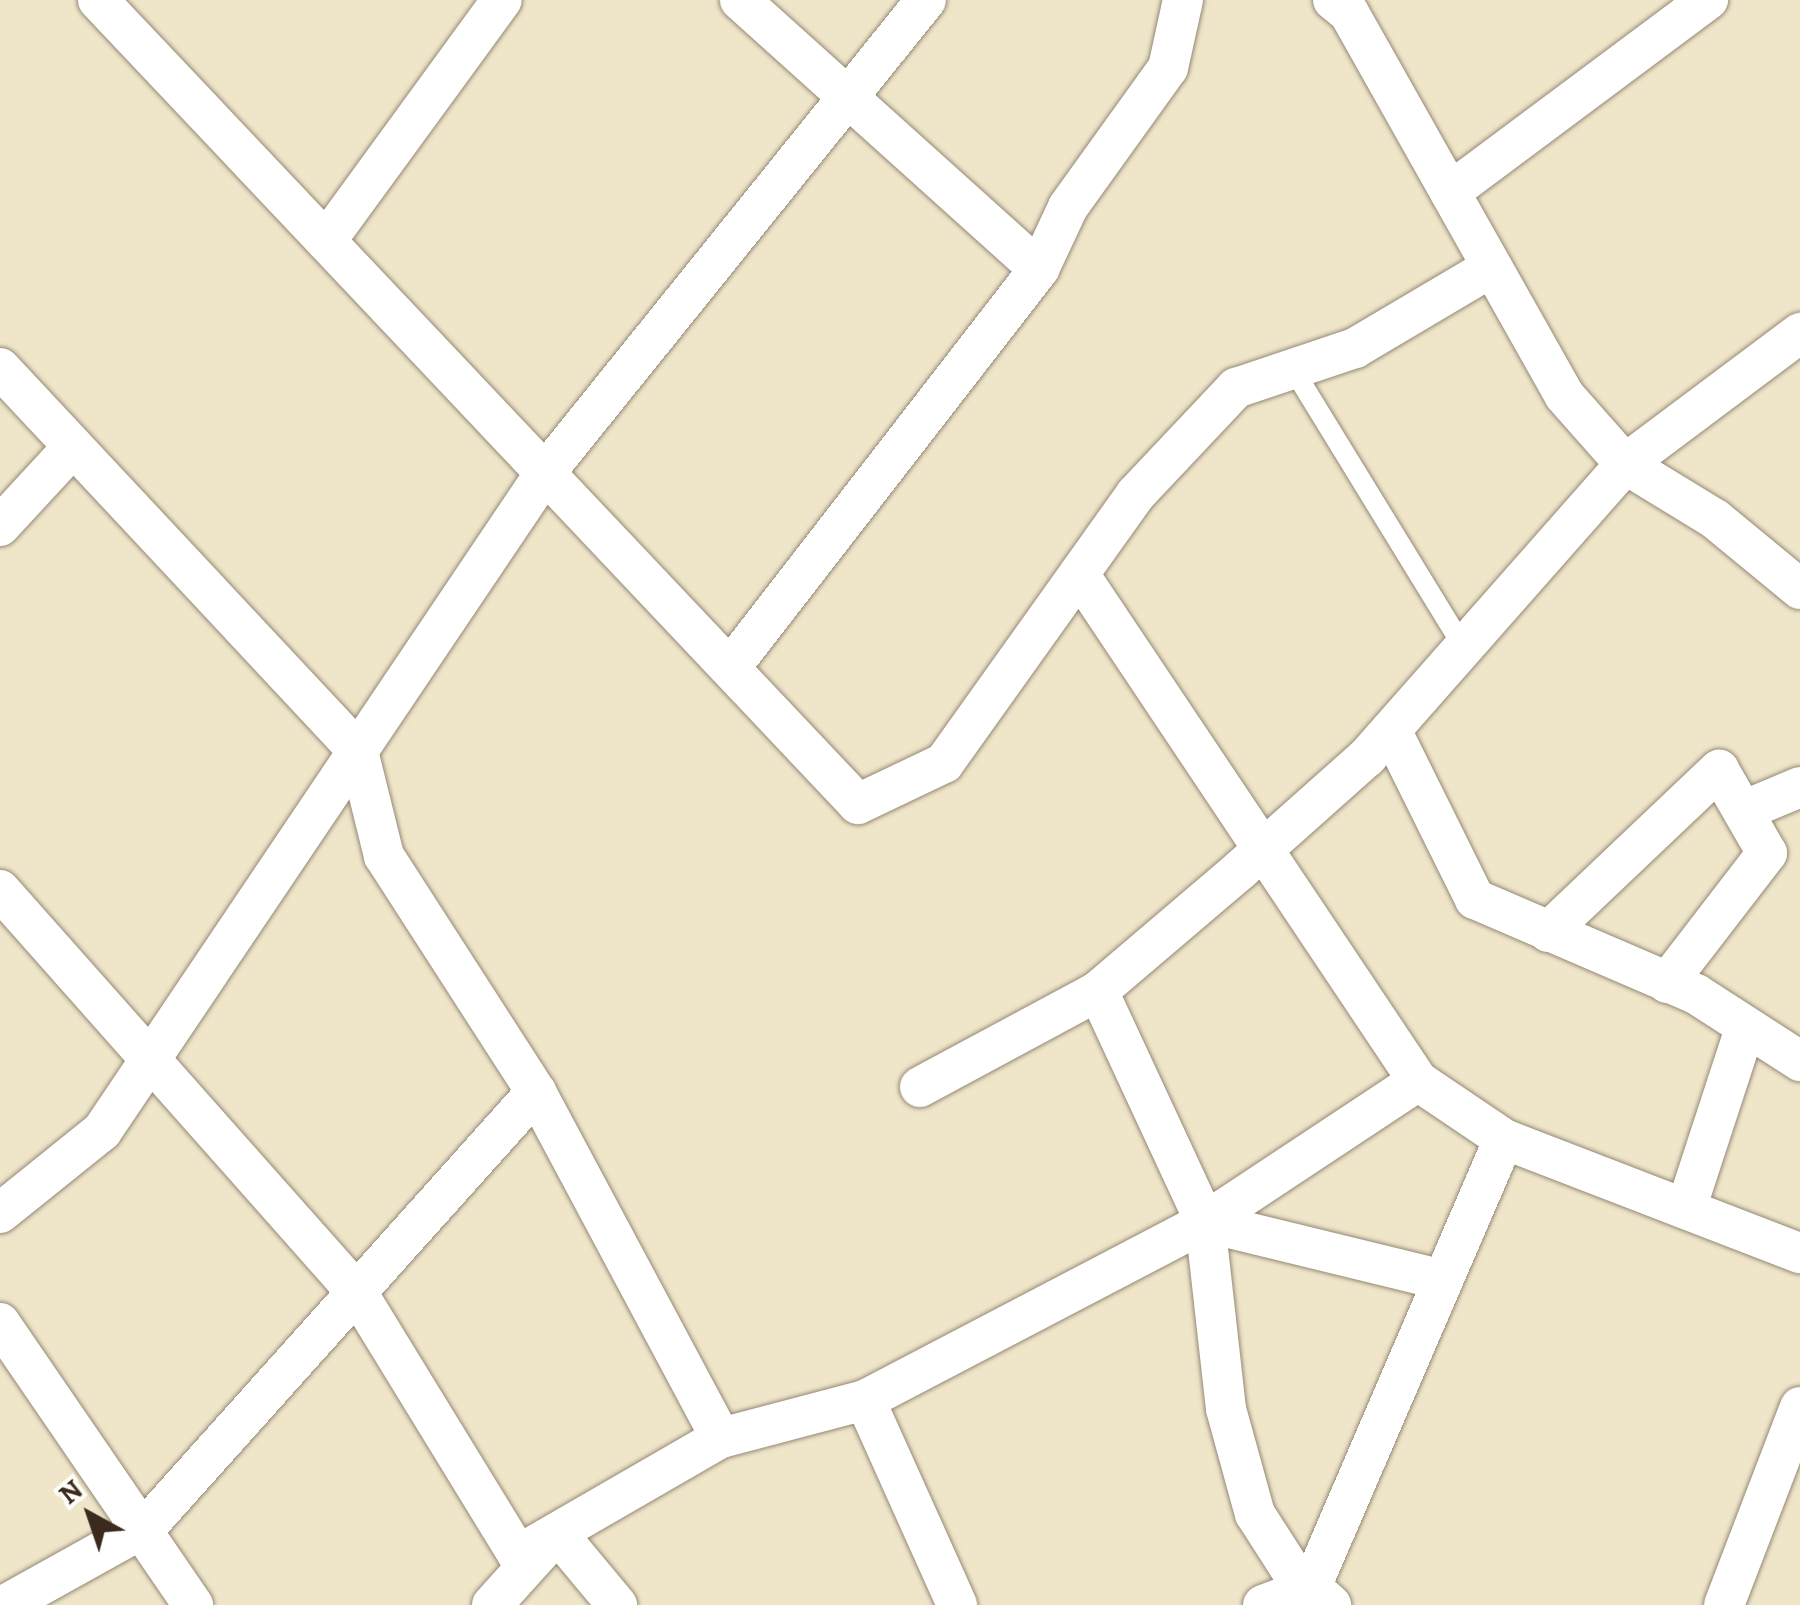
<!DOCTYPE html>
<html>
<head>
<meta charset="utf-8">
<style>
  body { margin:0 }
  #map { position:relative; width:1800px; height:1605px; overflow:hidden; background:#efe6ca; font-family:Alegreya,serif }
  div>[style] { position:absolute }
  .roads { filter:drop-shadow(0 0 2px #958874) drop-shadow(0 0 2px #958874) }
  .service>* { height:20px; margin:-10px; padding:0 10px; transform-origin:10px; border-radius:10px; background:#fff }
  .minor>* { height:40px; margin:-20px; padding:0 20px; transform-origin:20px; border-radius:20px; background:#fff }
  span { translate:-50% -50%; white-space:nowrap; text-align:center; line-height:1.15; -webkit-text-stroke:10px #fdfcf7; paint-order:stroke }
  .north { position:absolute; left:40px; top:1465px; width:100px; height:100px; -webkit-text-stroke:8px #fdfcf7; paint-order:stroke; rotate:320deg; font-size:28px; font-weight:700; line-height:40px; text-align:center; color:#3b2a1e }
  .north::after { content:''; display:block; margin:auto; width:35px; height:45px; background:#3b2a1e; clip-path:polygon(50% 0,100% 100%,50% 72%,0 100%) }
</style>
</head>
<body>
<div id="map">
  <div class="roads">
    <div class="service">
      <div style="left:1293px;top:369px;width:327px;rotate:58.5deg"></div>
    </div>
    <div class="minor">
      <div style="left:98px;top:0;width:1106px;rotate:46.61deg"></div>
      <div style="left:858px;top:804px;width:95px;rotate:-25.5deg"></div>
      <div style="left:944px;top:763px;width:330px;rotate:-54.5deg"></div>
      <div style="left:1136px;top:494px;width:146px;rotate:-46.7deg"></div>
      <div style="left:1236px;top:388px;width:126px;rotate:-18.6deg"></div>
      <div style="left:1355px;top:348px;width:159px;rotate:-30.6deg"></div>
      <div style="left:740px;top:0;width:402px;rotate:42deg"></div>
      <div style="left:1333px;top:0;width:21px;rotate:39deg"></div>
      <div style="left:1349px;top:13px;width:438px;rotate:60.6deg"></div>
      <div style="left:1564px;top:395px;width:92px;rotate:48.5deg"></div>
      <div style="left:1625px;top:464px;width:105px;rotate:31.4deg"></div>
      <div style="left:1715px;top:519px;width:110px;rotate:39.5deg"></div>
      <div style="left:1450px;top:192px;width:322px;rotate:-36.7deg"></div>
      <div style="left:326px;top:241px;width:298px;rotate:-53.9deg"></div>
      <div style="left:0;top:368px;width:524px;rotate:46.93deg"></div>
      <div style="left:358px;top:751px;width:108px;rotate:76.1deg"></div>
      <div style="left:384px;top:856px;width:281px;rotate:57.2deg"></div>
      <div style="left:536px;top:1092px;width:392px;rotate:61.9deg"></div>
      <div style="left:0;top:526px;width:108px;rotate:-47.3deg"></div>
      <div style="left:1079px;top:574px;width:610px;rotate:56.23deg"></div>
      <div style="left:1418px;top:1081px;width:104px;rotate:34deg"></div>
      <div style="left:1504px;top:1139px;width:317px;rotate:21.1deg"></div>
      <div style="left:730px;top:668px;width:505px;rotate:-52.24deg"></div>
      <div style="left:1039px;top:269px;width:68px;rotate:-64.9deg"></div>
      <div style="left:1068px;top:207px;width:171px;rotate:-54.3deg"></div>
      <div style="left:1168px;top:68px;width:70px;rotate:-77.6deg"></div>
      <div style="left:1391px;top:730px;width:189px;rotate:63.6deg"></div>
      <div style="left:1475px;top:899px;width:241px;rotate:23.3deg"></div>
      <div style="left:1696px;top:994px;width:124px;rotate:32.8deg"></div>
      <div style="left:1743px;top:811px;width:62px;rotate:-22.8deg"></div>
      <div style="left:0;top:890px;width:540px;rotate:48.45deg"></div>
      <div style="left:358px;top:1294px;width:306px;rotate:58.5deg"></div>
      <div style="left:518px;top:1555px;width:234px;rotate:-30deg"></div>
      <div style="left:721px;top:1438px;width:149px;rotate:-14.8deg"></div>
      <div style="left:865px;top:1400px;width:384px;rotate:-27.6deg"></div>
      <div style="left:1205px;top:1222px;width:255px;rotate:-33.5deg"></div>
      <div style="left:1548px;top:932px;width:236px;rotate:-43.5deg"></div>
      <div style="left:1719px;top:770px;width:96px;rotate:60deg"></div>
      <div style="left:1767px;top:853px;width:164px;rotate:127.6deg"></div>
      <div style="left:1098px;top:991px;width:255px;rotate:65.1deg"></div>
      <div style="left:1205px;top:1222px;width:188px;rotate:83.6deg"></div>
      <div style="left:1226px;top:1409px;width:109px;rotate:74.6deg"></div>
      <div style="left:1255px;top:1514px;width:63px;rotate:57.3deg"></div>
      <div style="left:1289px;top:1567px;width:57px;rotate:42.1deg"></div>
      <div style="left:920px;top:1087px;width:202px;rotate:-28.3deg"></div>
      <div style="left:1098px;top:991px;width:187px;rotate:-40.4deg"></div>
      <div style="left:1240px;top:870px;width:170px;rotate:-41.7deg"></div>
      <div style="left:1367px;top:757px;width:390px;rotate:-48.6deg"></div>
      <div style="left:1625px;top:464px;width:219px;rotate:-36.8deg"></div>
      <div style="left:1686px;top:1209px;width:190px;rotate:-71.9deg"></div>
      <div style="left:0;top:1213px;width:131px;rotate:-38.8deg"></div>
      <div style="left:102px;top:1131px;width:793px;rotate:-56.05deg"></div>
      <div style="left:545px;top:473px;width:607px;rotate:-51.15deg"></div>
      <div style="left:1205px;top:1222px;width:245px;rotate:13.7deg"></div>
      <div style="left:0;top:1323px;width:342px;rotate:55.6deg"></div>
      <div style="left:865px;top:1400px;width:225px;rotate:65.8deg"></div>
      <div style="left:5px;top:1605px;width:162px;rotate:-29.1deg"></div>
      <div style="left:147px;top:1526px;width:583px;rotate:-48.13deg"></div>
      <div style="left:492px;top:1605px;width:97px;rotate:-47.9deg"></div>
      <div style="left:557px;top:1533px;width:94px;rotate:50.2deg"></div>
      <div style="left:1263px;top:1605px;width:51px;rotate:-20.6deg"></div>
      <div style="left:1311px;top:1587px;width:488px;rotate:-66.7deg"></div>
      <div style="left:1724px;top:1605px;width:212px;rotate:-69deg"></div>
    </div>
  </div>
  <div class="north">N</div>
</div>
</body>
</html>
